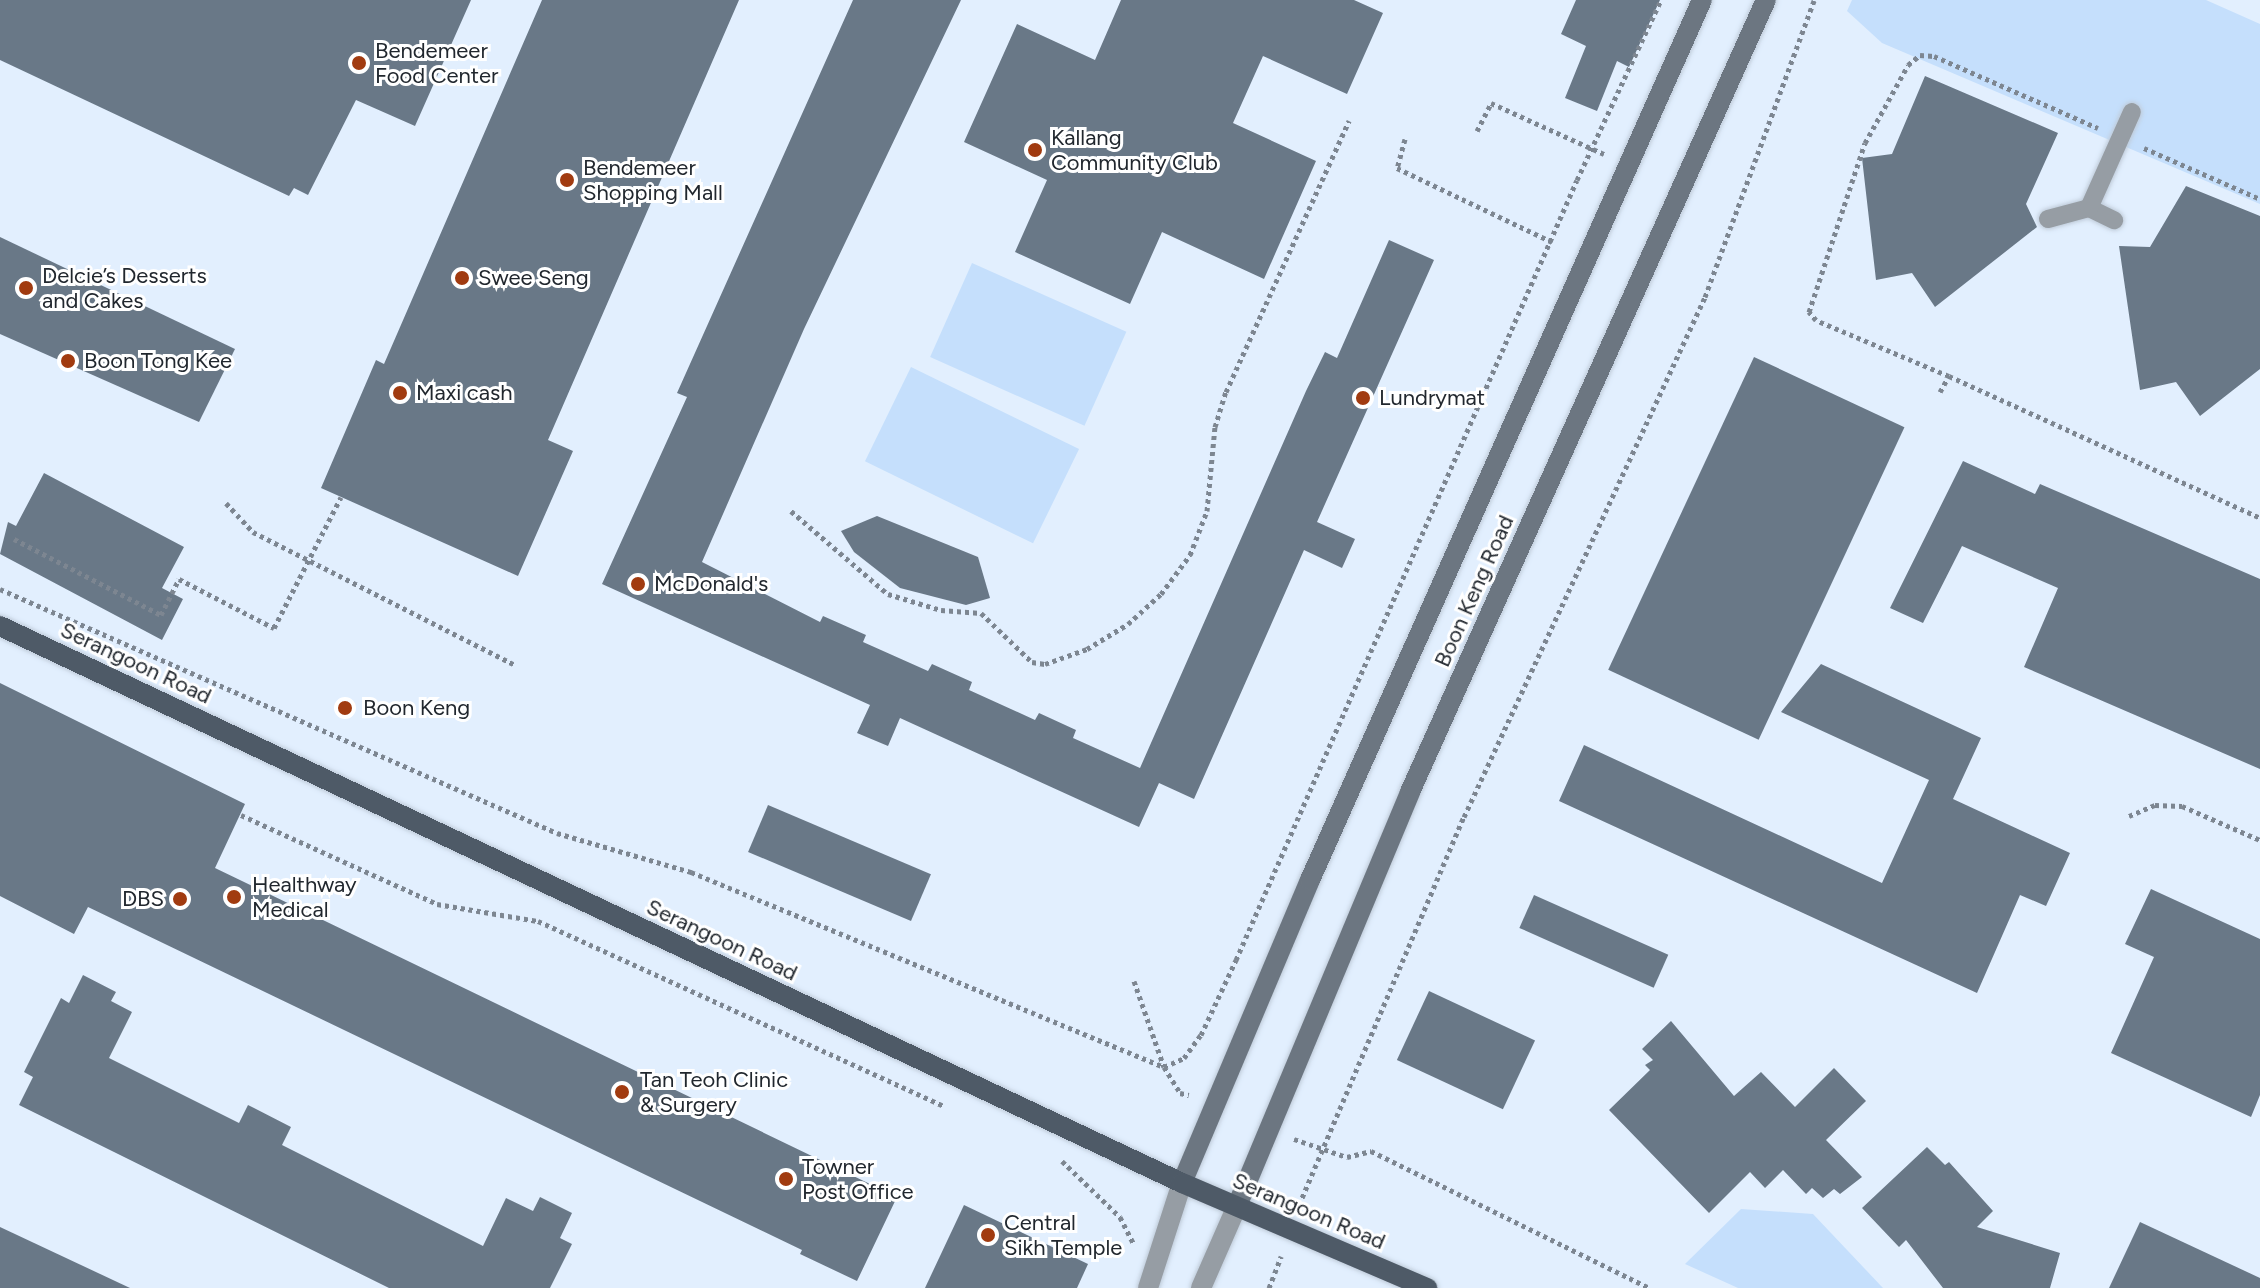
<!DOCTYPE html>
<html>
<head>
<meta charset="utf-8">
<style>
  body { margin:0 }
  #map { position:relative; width:2260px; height:1288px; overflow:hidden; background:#e2effe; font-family:Figtree,sans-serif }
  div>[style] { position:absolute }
  .green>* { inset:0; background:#c5dffc; transform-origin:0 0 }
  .building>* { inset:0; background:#697887; transform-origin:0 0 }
  .path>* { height:5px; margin-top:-2.5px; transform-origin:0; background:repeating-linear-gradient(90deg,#7d8691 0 4px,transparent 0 8px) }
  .roads { filter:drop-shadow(0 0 2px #bfcbd9) drop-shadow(0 0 2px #bfcbd9) }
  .service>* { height:18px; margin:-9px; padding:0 9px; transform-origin:9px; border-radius:9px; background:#969da4 }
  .minor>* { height:20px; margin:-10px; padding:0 10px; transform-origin:10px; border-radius:10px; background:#969da4 }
  .secondary>* { height:20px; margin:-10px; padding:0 10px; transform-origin:10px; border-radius:10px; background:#6c7681 }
  .primary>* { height:20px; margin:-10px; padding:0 10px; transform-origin:10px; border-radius:10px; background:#4e5a67 }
  .dots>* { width:22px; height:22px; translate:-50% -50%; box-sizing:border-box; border:4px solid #fff; border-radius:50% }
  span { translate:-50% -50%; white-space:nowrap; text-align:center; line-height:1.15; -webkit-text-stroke:6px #fff; paint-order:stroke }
  .poi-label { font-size:22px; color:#21272e }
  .left { translate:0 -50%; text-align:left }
  .right { translate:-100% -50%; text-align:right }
  .street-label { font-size:22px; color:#21272e }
</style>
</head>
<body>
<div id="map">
  <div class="green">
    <div style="clip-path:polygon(1852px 0,2206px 0,2260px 24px,2260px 204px,1882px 43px,1847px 11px)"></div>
    <div style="left:972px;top:263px;width:169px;height:103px;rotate:24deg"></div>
    <div style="left:911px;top:367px;width:187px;height:105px;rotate:26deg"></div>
    <div style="clip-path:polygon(1741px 1209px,1813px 1214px,1883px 1288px,1738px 1288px,1685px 1264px)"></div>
  </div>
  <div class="building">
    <div style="clip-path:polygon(0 0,471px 0,415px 126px,356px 100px,308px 195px,294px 188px,289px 196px,0 60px)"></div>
    <div style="clip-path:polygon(542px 0,739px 0,548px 440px,573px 451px,518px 576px,321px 488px,376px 360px,384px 364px)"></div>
    <div style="clip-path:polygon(853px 0,961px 0,804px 329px,702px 562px,820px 622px,823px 616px,866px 635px,863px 642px,928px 671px,932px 664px,972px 682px,969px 690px,1035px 720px,1039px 713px,1076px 730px,1073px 738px,1140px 768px,1306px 391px,1325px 352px,1337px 358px,1389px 240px,1434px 260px,1317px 522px,1355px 539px,1342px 568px,1304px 550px,1194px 799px,1159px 783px,1139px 827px,900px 718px,888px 746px,857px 733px,870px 705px,602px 584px,687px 397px,677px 393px)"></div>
    <div style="clip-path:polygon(1121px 0,1354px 0,1383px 13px,1347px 94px,1263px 56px,1233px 123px,1316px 161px,1264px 279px,1162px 232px,1130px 304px,1015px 252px,1047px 180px,964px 142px,1017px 24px,1095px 60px)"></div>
    <div style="clip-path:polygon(1576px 0,1660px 0,1629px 67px,1617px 61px,1597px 111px,1565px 98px,1586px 46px,1561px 34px)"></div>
    <div style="clip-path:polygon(1925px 76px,2058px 133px,2026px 204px,2037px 227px,1935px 307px,1912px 273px,1876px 280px,1862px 158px,1892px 154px)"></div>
    <div style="clip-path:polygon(2186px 186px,2260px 216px,2260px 369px,2200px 416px,2176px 382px,2140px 390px,2119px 246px,2150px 247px)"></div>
    <div style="clip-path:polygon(0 237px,235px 349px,199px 422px,0 334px)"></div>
    <div style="left:1754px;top:357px;width:166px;height:345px;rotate:25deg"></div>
    <div style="clip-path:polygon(1963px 461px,2035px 494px,2040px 484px,2260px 579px,2260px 769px,2024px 667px,2058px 588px,1962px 546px,1923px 623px,1890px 608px)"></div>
    <div style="clip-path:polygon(44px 473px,184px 547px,162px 588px,183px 599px,162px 640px,0 554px,8px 522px,16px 526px)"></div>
    <div style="clip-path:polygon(877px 516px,978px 557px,990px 598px,966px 605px,900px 588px,854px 552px,841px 531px)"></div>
    <div style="clip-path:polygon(1821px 664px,1981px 738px,1953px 799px,2070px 853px,2046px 906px,2020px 895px,1977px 993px,1559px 801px,1584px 745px,1882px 883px,1929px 780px,1781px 712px)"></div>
    <div style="clip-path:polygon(0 683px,245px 804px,215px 868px,897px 1197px,857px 1281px,800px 1254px,802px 1250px,88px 907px,74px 934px,0 896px)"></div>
    <div style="left:768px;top:805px;width:177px;height:51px;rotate:23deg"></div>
    <div style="clip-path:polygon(2151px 889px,2260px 939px,2260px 1095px,2251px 1117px,2111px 1053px,2154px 957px,2125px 944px)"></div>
    <div style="left:1534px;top:895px;width:147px;height:36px;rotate:24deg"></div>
    <div style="clip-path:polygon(83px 975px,116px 992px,111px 1001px,132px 1012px,109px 1058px,239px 1123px,248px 1105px,291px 1127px,282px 1145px,483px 1246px,506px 1198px,533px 1211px,540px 1197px,572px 1213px,560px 1238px,572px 1244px,550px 1288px,389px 1288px,19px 1105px,33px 1077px,24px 1072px,61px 998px,69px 1003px)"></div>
    <div style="left:1429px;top:991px;width:117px;height:76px;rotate:25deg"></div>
    <div style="clip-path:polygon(1671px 1021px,1734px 1096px,1761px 1072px,1795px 1107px,1834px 1068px,1866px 1101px,1826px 1140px,1862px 1177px,1840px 1194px,1834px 1189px,1823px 1198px,1812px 1188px,1806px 1194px,1783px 1170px,1765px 1188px,1750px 1172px,1709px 1213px,1609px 1110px,1650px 1070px,1645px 1065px,1653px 1060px,1642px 1049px)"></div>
    <div style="clip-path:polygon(1927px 1147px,1945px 1165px,1949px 1162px,1993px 1211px,1977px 1227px,2060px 1253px,2050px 1288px,1943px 1288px,1906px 1240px,1899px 1247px,1862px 1208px)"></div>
    <div style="clip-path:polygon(964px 1205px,1088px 1264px,1077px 1288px,925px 1288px)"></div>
    <div style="clip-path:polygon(2140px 1222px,2260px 1278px,2260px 1288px,2109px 1288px)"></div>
    <div style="clip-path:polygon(0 1227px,130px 1288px,0 1288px)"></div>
  </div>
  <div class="path">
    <div style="left:1477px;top:131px;width:31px;rotate:-63deg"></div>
    <div style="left:1491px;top:103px;width:124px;rotate:24.3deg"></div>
    <div style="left:1405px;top:139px;width:30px;rotate:105deg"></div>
    <div style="left:1397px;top:168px;width:172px;rotate:25.5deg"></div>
    <div style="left:2144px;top:148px;width:127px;rotate:23.7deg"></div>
    <div style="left:1949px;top:376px;width:342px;rotate:24.5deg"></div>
    <div style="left:1940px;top:392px;width:18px;rotate:-61deg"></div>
    <div style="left:1949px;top:376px;width:144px;rotate:-157.2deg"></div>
    <div style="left:1816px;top:320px;width:11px;rotate:-131deg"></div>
    <div style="left:1809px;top:312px;width:178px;rotate:-71.7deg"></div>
    <div style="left:1865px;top:143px;width:89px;rotate:-61.1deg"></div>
    <div style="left:1908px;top:65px;width:16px;rotate:-40deg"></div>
    <div style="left:1920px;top:55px;width:14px;rotate:4deg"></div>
    <div style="left:1934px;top:56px;width:179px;rotate:23.7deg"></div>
    <div style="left:226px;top:503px;width:40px;rotate:47deg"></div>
    <div style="left:253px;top:532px;width:292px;rotate:26.9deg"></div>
    <div style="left:791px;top:511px;width:128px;rotate:40.6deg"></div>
    <div style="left:888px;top:594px;width:55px;rotate:16.8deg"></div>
    <div style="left:941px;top:610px;width:40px;rotate:4.3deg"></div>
    <div style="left:981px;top:613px;width:71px;rotate:43.9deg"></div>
    <div style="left:1032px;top:662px;width:13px;rotate:9deg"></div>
    <div style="left:1045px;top:664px;width:45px;rotate:-19.7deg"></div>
    <div style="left:1087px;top:649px;width:48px;rotate:-31.4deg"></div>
    <div style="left:1128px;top:624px;width:45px;rotate:-42.3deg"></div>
    <div style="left:1161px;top:594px;width:49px;rotate:-53.4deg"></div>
    <div style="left:1190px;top:555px;width:47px;rotate:-68.9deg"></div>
    <div style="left:1207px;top:511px;width:84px;rotate:-84.6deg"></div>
    <div style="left:1215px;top:427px;width:37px;rotate:-73deg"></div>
    <div style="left:1226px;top:392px;width:298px;rotate:-65.6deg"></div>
    <div style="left:14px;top:539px;width:165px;rotate:27.3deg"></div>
    <div style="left:161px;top:615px;width:40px;rotate:-63.4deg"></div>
    <div style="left:179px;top:579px;width:107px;rotate:27.3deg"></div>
    <div style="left:274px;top:628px;width:147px;rotate:-62.9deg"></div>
    <div style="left:0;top:589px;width:608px;rotate:23.66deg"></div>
    <div style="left:557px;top:833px;width:140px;rotate:16.2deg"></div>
    <div style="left:691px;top:872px;width:512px;rotate:22.4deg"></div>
    <div style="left:1164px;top:1067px;width:22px;rotate:-24deg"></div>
    <div style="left:1184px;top:1058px;width:29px;rotate:-54deg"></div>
    <div style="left:1201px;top:1035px;width:83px;rotate:-65deg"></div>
    <div style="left:1236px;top:960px;width:851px;rotate:-66.39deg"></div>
    <div style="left:1577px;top:180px;width:199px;rotate:-65deg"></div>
    <div style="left:241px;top:815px;width:215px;rotate:24.4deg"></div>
    <div style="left:437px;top:904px;width:102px;rotate:9.6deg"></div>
    <div style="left:538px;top:921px;width:446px;rotate:24.5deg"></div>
    <div style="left:2129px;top:816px;width:28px;rotate:-23deg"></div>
    <div style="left:2155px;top:805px;width:27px;rotate:2deg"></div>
    <div style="left:2182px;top:806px;width:85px;rotate:23.6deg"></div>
    <div style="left:1134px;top:981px;width:91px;rotate:70.8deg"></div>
    <div style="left:1164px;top:1067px;width:31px;rotate:58deg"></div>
    <div style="left:1180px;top:1093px;width:9px;rotate:13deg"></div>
    <div style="left:1294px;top:1139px;width:56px;rotate:18.8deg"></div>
    <div style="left:1347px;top:1157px;width:25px;rotate:-14deg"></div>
    <div style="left:1371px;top:1151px;width:311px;rotate:26.2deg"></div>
    <div style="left:1062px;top:1161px;width:81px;rotate:44deg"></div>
    <div style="left:1120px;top:1217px;width:29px;rotate:63deg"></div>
    <div style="left:1299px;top:1205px;width:422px;rotate:-67deg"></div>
    <div style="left:1464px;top:817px;width:573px;rotate:-65.13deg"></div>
    <div style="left:1705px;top:297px;width:316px;rotate:-69.8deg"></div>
    <div style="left:1269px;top:1288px;width:34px;rotate:-69deg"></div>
  </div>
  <div class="roads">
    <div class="service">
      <div style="left:2089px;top:208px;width:28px;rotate:26deg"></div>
      <div style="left:2048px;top:219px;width:42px;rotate:-15deg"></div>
      <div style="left:2089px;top:208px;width:105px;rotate:-65.9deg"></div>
    </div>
    <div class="minor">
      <div style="left:1148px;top:1288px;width:110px;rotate:-72.1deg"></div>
      <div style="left:1201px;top:1288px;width:90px;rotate:-66.3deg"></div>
    </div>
    <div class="secondary">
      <div style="left:1182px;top:1183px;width:329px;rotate:-67.1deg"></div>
      <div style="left:1310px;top:880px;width:963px;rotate:-65.99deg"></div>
      <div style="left:1237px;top:1206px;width:449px;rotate:-67.3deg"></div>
      <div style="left:1410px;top:792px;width:868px;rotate:-65.8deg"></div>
    </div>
    <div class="primary">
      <div style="left:0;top:626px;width:1307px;rotate:25.23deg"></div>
      <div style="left:1182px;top:1183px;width:267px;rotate:23.2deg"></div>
    </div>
  </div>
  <div class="dots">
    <div style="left:359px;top:63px;background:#a13b10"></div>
    <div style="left:1035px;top:150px;background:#a13b10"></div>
    <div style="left:567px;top:180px;background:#a13b10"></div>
    <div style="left:462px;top:278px;background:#a13b10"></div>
    <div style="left:26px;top:288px;background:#a13b10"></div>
    <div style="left:68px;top:361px;background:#a13b10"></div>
    <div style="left:400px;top:393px;background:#a13b10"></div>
    <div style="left:1363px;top:398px;background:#a13b10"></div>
    <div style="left:638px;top:584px;background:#a13b10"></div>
    <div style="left:345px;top:708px;background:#a13b10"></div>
    <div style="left:234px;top:897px;background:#a13b10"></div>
    <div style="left:180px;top:899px;background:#a13b10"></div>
    <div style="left:622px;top:1092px;background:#a13b10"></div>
    <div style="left:786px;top:1179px;background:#a13b10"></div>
    <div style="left:988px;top:1235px;background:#a13b10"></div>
  </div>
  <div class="poi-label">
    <span class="left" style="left:375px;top:63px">Bendemeer<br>Food Center</span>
    <span class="left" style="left:1051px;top:150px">Kallang<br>Community Club</span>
    <span class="left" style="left:583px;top:180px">Bendemeer<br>Shopping Mall</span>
    <span class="left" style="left:42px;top:288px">Delcie’s Desserts<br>and Cakes</span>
    <span class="left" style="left:478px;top:278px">Swee Seng</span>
    <span class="left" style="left:84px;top:361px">Boon Tong Kee</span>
    <span class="left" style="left:416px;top:393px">Maxi cash</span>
    <span class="left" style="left:1379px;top:398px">Lundrymat</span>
    <span class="left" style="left:654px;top:584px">McDonald's</span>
    <span class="left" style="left:363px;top:708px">Boon Keng</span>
    <span class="left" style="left:252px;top:897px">Healthway<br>Medical</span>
    <span class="right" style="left:164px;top:899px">DBS</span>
    <span class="left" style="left:640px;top:1092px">Tan Teoh Clinic<br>&amp; Surgery</span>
    <span class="left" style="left:802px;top:1179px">Towner<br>Post Office</span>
    <span class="left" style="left:1004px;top:1235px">Central<br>Sikh Temple</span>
  </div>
  <div class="street-label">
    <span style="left:1474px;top:591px;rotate:-66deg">Boon Keng Road</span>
    <span style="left:136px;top:663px;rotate:25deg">Serangoon Road</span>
    <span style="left:722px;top:940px;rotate:25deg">Serangoon Road</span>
    <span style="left:1309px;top:1211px;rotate:23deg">Serangoon Road</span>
  </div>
</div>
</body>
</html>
